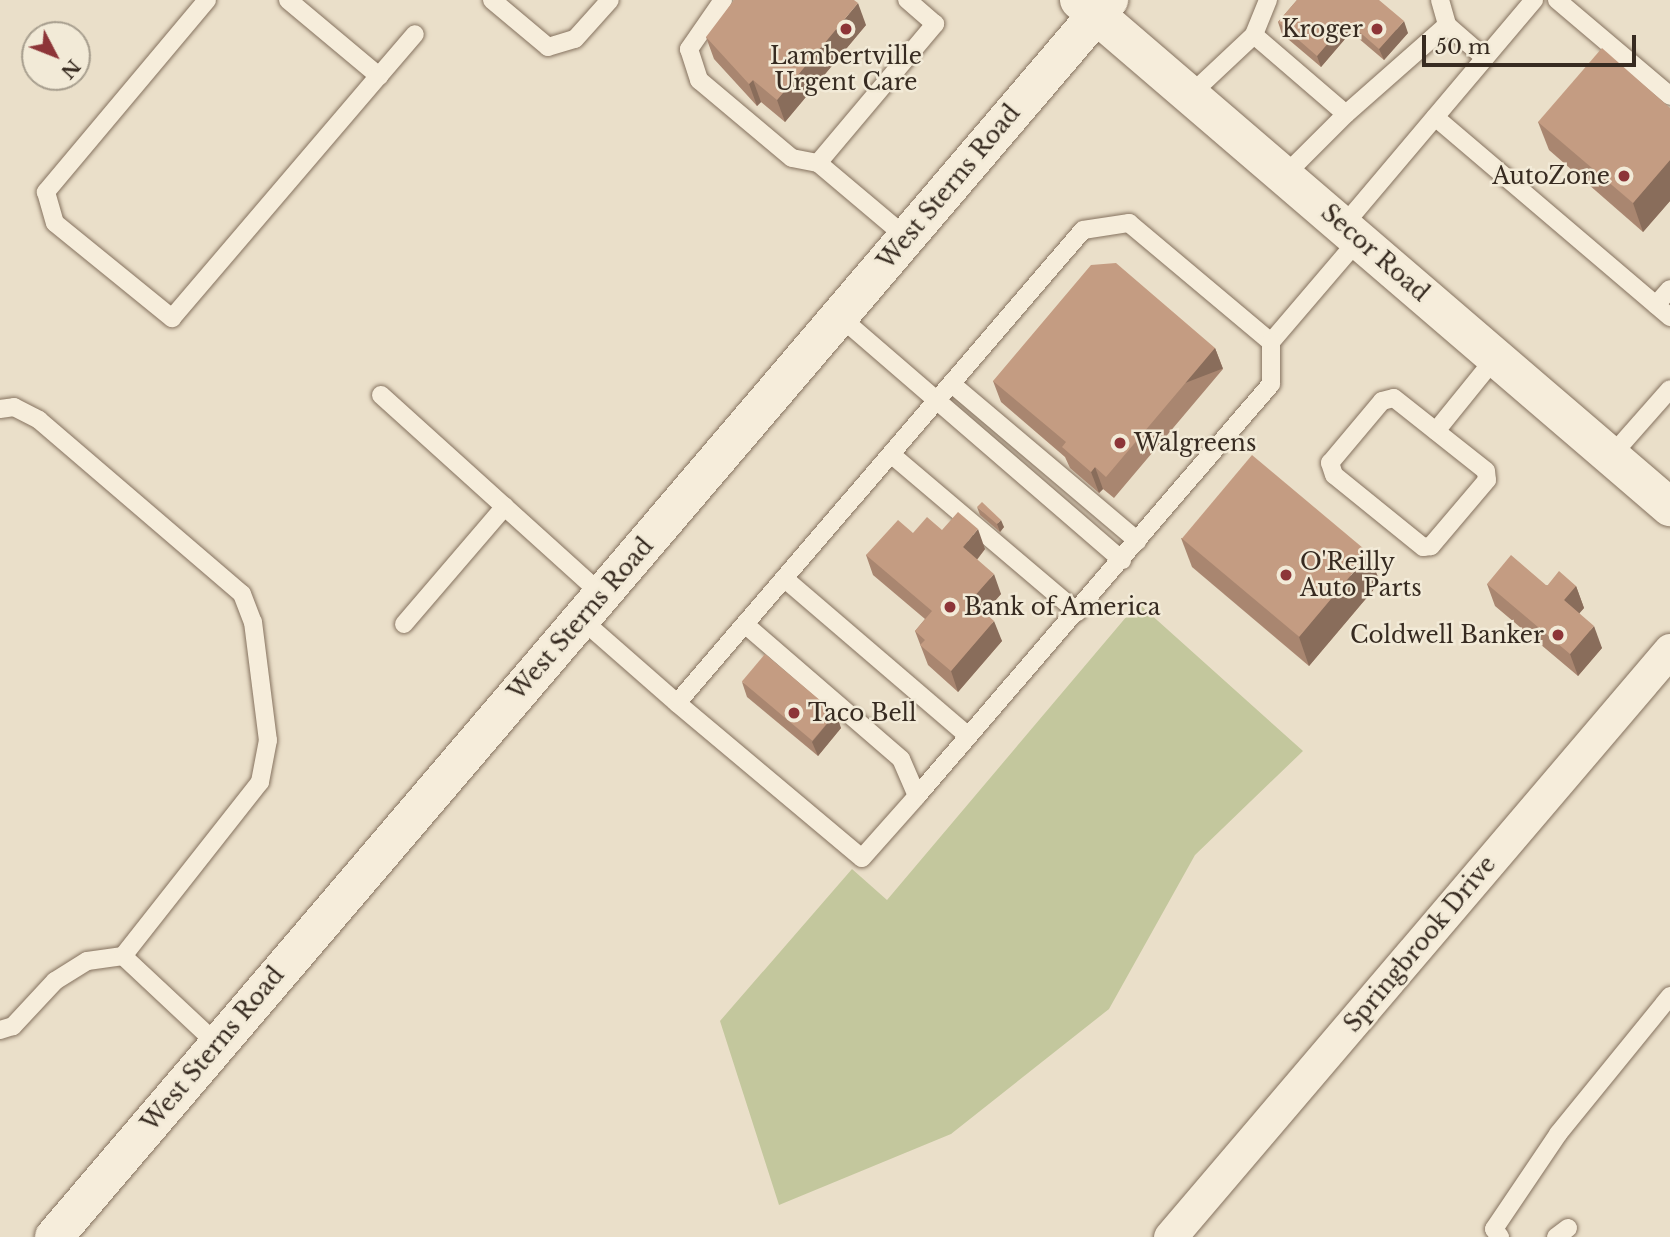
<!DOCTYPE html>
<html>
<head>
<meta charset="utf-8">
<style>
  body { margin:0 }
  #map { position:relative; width:1670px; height:1237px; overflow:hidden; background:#eadfc9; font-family:"Libre Baskerville",serif }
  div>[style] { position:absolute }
  .green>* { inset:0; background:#c3c79d }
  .roads { filter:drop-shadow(0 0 2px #85725f) drop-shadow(0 0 2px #85725f) }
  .service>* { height:18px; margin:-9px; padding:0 9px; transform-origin:9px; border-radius:9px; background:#f6eddb }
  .minor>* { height:33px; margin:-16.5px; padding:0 16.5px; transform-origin:16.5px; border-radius:16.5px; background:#f6eddb }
  .tertiary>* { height:38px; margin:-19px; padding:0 19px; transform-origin:19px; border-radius:19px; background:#f6eddb }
  .secondary>* { height:38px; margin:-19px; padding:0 19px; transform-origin:19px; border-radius:19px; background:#f6eddb }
  .wall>* { inset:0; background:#a98670 }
  .shaded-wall>* { inset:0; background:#896d5b; transform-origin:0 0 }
  .building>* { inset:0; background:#c49c82; transform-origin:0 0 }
  .dots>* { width:19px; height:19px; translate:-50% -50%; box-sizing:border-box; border:4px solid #f2ead7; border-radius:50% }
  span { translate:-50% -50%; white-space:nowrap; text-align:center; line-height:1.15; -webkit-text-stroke:5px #f2ead7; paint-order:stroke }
  .poi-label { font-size:23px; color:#372b21 }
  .right { translate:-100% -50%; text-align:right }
  .left { translate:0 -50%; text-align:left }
  .street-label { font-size:23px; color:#372b21 }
  .north { position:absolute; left:21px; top:21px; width:70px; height:70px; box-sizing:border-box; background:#f2ead7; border:2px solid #a79e8e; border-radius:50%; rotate:132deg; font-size:19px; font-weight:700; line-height:28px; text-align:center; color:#372b21 }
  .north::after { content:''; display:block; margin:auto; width:24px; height:32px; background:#8d3538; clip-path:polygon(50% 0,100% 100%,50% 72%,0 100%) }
  .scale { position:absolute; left:1422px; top:35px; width:214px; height:32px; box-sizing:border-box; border:4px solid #372b21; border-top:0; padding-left:9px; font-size:21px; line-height:24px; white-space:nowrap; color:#372b21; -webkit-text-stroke:5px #f2ead7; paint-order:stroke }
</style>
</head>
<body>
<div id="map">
  <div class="green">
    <div style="clip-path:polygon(1138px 603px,1303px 751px,1195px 855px,1109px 1009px,951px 1134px,779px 1205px,720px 1021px,852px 869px,887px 900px)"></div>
  </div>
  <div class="roads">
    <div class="service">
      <div style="left:207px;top:0;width:251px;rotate:130deg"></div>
      <div style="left:46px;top:192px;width:32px;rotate:74deg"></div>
      <div style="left:55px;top:223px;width:151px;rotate:39.1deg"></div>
      <div style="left:172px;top:318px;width:318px;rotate:-49.5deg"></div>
      <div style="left:288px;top:0;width:119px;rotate:39.9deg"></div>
      <div style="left:379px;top:76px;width:55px;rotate:-49.4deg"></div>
      <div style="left:492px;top:0;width:73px;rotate:40deg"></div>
      <div style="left:548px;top:47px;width:28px;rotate:-17deg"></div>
      <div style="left:575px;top:39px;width:52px;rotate:-48.1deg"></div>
      <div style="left:723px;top:0;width:60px;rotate:124.8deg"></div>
      <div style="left:689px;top:49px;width:33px;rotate:72deg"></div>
      <div style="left:699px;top:80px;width:121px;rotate:40deg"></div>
      <div style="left:792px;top:158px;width:26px;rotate:11deg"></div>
      <div style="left:1268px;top:0;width:38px;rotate:112deg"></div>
      <div style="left:1254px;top:35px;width:121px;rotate:40.7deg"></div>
      <div style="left:1346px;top:114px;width:88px;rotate:135deg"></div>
      <div style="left:1440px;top:0;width:26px;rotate:74deg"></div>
      <div style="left:1447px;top:25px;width:50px;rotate:41deg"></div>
      <div style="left:1557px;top:0;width:148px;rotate:40.3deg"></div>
      <div style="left:1190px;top:95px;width:88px;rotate:-43.2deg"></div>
      <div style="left:1346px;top:114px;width:135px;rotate:-41.4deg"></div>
      <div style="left:1435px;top:117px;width:309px;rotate:40.4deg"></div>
      <div style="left:1343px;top:226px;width:296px;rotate:-49.8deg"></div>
      <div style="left:906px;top:237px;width:115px;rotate:-139.9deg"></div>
      <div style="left:818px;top:163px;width:182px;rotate:-49.9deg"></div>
      <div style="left:935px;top:24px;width:37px;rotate:-139deg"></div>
      <div style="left:1656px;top:305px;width:21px;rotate:-49deg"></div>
      <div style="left:839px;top:316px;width:374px;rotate:40.8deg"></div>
      <div style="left:952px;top:384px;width:243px;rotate:40.2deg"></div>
      <div style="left:381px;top:395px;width:298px;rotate:42.1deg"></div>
      <div style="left:1394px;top:398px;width:117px;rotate:38.4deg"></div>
      <div style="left:1486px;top:471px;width:9px;rotate:84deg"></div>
      <div style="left:1487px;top:480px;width:87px;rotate:130.3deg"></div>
      <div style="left:1431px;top:546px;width:8px;rotate:173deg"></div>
      <div style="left:1423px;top:547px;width:114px;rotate:-141deg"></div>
      <div style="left:1334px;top:475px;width:13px;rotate:-108deg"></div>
      <div style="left:1330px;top:463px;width:81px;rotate:-50deg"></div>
      <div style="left:1382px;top:401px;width:12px;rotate:-14deg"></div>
      <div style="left:0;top:409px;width:14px;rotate:-8deg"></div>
      <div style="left:14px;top:407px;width:28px;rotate:27deg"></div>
      <div style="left:39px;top:420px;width:267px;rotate:40.6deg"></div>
      <div style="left:242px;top:594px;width:30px;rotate:69deg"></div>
      <div style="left:253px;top:622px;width:119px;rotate:82.8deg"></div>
      <div style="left:268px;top:740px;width:43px;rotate:100.8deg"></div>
      <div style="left:260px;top:782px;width:221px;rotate:128.2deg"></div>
      <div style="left:123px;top:956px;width:36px;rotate:172deg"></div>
      <div style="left:87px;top:961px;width:38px;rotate:148deg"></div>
      <div style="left:55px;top:981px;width:62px;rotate:133deg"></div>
      <div style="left:13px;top:1026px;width:14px;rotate:163deg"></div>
      <div style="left:1436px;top:431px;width:95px;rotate:-51deg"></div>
      <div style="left:892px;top:455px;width:243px;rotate:40.3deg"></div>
      <div style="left:1611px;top:456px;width:89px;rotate:-48.6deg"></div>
      <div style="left:785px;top:579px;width:241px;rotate:40.6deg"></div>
      <div style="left:581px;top:619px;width:128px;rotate:41.2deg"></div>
      <div style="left:677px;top:703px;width:623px;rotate:-49.36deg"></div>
      <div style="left:1083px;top:230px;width:47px;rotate:-8.7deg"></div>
      <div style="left:1129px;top:223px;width:185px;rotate:40deg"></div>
      <div style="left:1271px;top:342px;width:135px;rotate:-49.5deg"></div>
      <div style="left:404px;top:624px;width:155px;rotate:-49.4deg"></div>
      <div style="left:677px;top:703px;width:241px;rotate:40deg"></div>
      <div style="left:862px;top:858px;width:83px;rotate:-48.4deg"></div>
      <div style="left:917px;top:796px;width:40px;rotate:-113.4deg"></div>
      <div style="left:901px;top:759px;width:205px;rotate:-139.2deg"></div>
      <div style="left:917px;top:796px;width:543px;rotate:-49.33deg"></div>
      <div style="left:1271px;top:384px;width:42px;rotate:-90deg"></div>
      <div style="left:123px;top:956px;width:129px;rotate:43.1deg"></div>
      <div style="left:1500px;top:1237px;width:10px;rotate:-127deg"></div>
      <div style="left:1494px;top:1229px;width:115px;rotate:-56deg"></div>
      <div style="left:1558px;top:1134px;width:178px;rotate:-50.9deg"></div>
      <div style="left:1556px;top:1237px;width:15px;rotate:-37deg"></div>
    </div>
    <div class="minor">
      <div style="left:1170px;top:1237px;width:771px;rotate:-49.58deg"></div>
    </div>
    <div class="tertiary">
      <div style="left:1079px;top:0;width:779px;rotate:40.63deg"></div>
    </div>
    <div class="secondary">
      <div style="left:54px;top:1237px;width:1626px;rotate:-49.54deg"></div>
    </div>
  </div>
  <div class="wall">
    <div style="clip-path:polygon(1297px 0,1408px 33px,1384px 60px,1351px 32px,1321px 67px,1282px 34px,1278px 22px)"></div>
    <div style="clip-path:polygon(866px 25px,785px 122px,761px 102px,757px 106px,714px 59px,706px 37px)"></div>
    <div style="clip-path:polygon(1670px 108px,1670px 201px,1643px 232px,1549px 150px,1538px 122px)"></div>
    <div style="clip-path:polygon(1215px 348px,1223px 369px,1114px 498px,1103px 489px,1099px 493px,1070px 468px,1065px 457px,1001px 402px,993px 381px)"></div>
    <div style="clip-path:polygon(977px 507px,1004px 527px,1000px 532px,980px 515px)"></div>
    <div style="clip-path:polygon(942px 530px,985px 549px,977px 560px,1001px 594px,985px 612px,1002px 641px,958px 692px,928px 665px,915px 631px,925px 619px,873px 575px,866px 555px,913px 533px)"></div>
    <div style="clip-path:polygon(1181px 538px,1380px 582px,1309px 666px,1192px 567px)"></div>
    <div style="clip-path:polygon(1487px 584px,1576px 586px,1584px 608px,1579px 613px,1602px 648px,1578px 676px,1495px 606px)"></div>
    <div style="clip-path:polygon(742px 682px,841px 728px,818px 756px,747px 697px)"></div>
  </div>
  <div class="shaded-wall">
    <div style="clip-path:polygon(858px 3px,866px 25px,785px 122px,777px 100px)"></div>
    <div style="clip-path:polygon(1347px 21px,1351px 32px,1321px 67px,1317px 56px)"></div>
    <div style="clip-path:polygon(1404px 21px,1408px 33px,1384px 60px,1379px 49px)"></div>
    <div style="clip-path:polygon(753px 80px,761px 102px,757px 106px,749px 84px)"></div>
    <div style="clip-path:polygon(1670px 160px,1670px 201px,1643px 232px,1633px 203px)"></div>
    <div style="left:1215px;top:348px;width:22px;height:169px;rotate:69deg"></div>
    <div style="clip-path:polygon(1095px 467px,1103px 489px,1099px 493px,1091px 472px)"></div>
    <div style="clip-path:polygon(1001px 520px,1004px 527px,1000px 532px,997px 524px)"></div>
    <div style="clip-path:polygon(978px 529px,985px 549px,970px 568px,963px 547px)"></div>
    <div style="clip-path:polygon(1369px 554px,1380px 582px,1309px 666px,1299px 637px)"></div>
    <div style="clip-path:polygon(994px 574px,1001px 594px,978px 620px,971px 600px)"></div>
    <div style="clip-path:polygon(1576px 586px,1584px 608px,1572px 622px,1564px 600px)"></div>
    <div style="clip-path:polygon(994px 621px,1002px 641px,958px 692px,951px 671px)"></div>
    <div style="clip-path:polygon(1594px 626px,1602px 648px,1578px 676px,1570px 654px)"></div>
    <div style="clip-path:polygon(836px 713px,841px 728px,818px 756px,812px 742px)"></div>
  </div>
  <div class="building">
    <div style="clip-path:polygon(734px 0,854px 0,858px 3px,777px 100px,753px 80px,749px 84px,706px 37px)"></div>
    <div style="clip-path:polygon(1297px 0,1379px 0,1404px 21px,1379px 49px,1347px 21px,1317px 56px,1278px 22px)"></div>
    <div style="clip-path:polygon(1602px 48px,1670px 108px,1670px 160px,1633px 203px,1538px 122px)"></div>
    <div style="clip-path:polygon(1116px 263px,1215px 348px,1106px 477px,1095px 467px,1091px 472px,1062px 447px,1066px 442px,993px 381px,1091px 265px)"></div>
    <div style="left:1252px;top:455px;width:153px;height:109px;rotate:40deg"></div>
    <div style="clip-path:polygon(982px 502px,1001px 520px,997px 524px,977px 507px)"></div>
    <div style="clip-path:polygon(958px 512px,978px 529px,963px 547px,994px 574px,971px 600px,994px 621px,951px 671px,920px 645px,925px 640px,915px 631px,932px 611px,866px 555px,898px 520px,913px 533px,927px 517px,942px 530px)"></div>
    <div style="clip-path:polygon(1511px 555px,1547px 586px,1559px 571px,1576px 586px,1564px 600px,1594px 626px,1570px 654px,1487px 584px)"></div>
    <div style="left:765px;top:654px;width:92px;height:36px;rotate:40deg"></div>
  </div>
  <div class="dots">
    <div style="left:846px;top:29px;background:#8d3538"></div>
    <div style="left:1377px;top:29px;background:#8d3538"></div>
    <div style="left:1624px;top:176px;background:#8d3538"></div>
    <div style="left:1120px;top:443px;background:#8d3538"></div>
    <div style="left:1286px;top:575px;background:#8d3538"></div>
    <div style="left:950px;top:607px;background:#8d3538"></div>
    <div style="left:1558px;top:635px;background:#8d3538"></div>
    <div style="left:794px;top:713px;background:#8d3538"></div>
  </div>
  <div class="poi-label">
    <span class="right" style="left:1363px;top:29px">Kroger</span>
    <span style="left:846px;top:69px">Lambertville<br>Urgent Care</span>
    <span class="right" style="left:1610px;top:176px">AutoZone</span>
    <span class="left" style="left:1134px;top:443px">Walgreens</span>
    <span class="left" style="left:1300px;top:575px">O'Reilly<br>Auto Parts</span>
    <span class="left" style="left:964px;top:607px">Bank of America</span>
    <span class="right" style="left:1544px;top:635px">Coldwell Banker</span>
    <span class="left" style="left:808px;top:713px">Taco Bell</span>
  </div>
  <div class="street-label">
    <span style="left:949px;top:187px;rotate:-50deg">West Sterns Road</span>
    <span style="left:1375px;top:253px;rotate:41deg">Secor Road</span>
    <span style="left:581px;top:619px;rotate:-49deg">West Sterns Road</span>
    <span style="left:1420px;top:944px;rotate:-50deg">Springbrook Drive</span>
    <span style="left:213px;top:1049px;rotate:-50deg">West Sterns Road</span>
  </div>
  <div class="north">N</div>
  <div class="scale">50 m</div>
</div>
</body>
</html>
